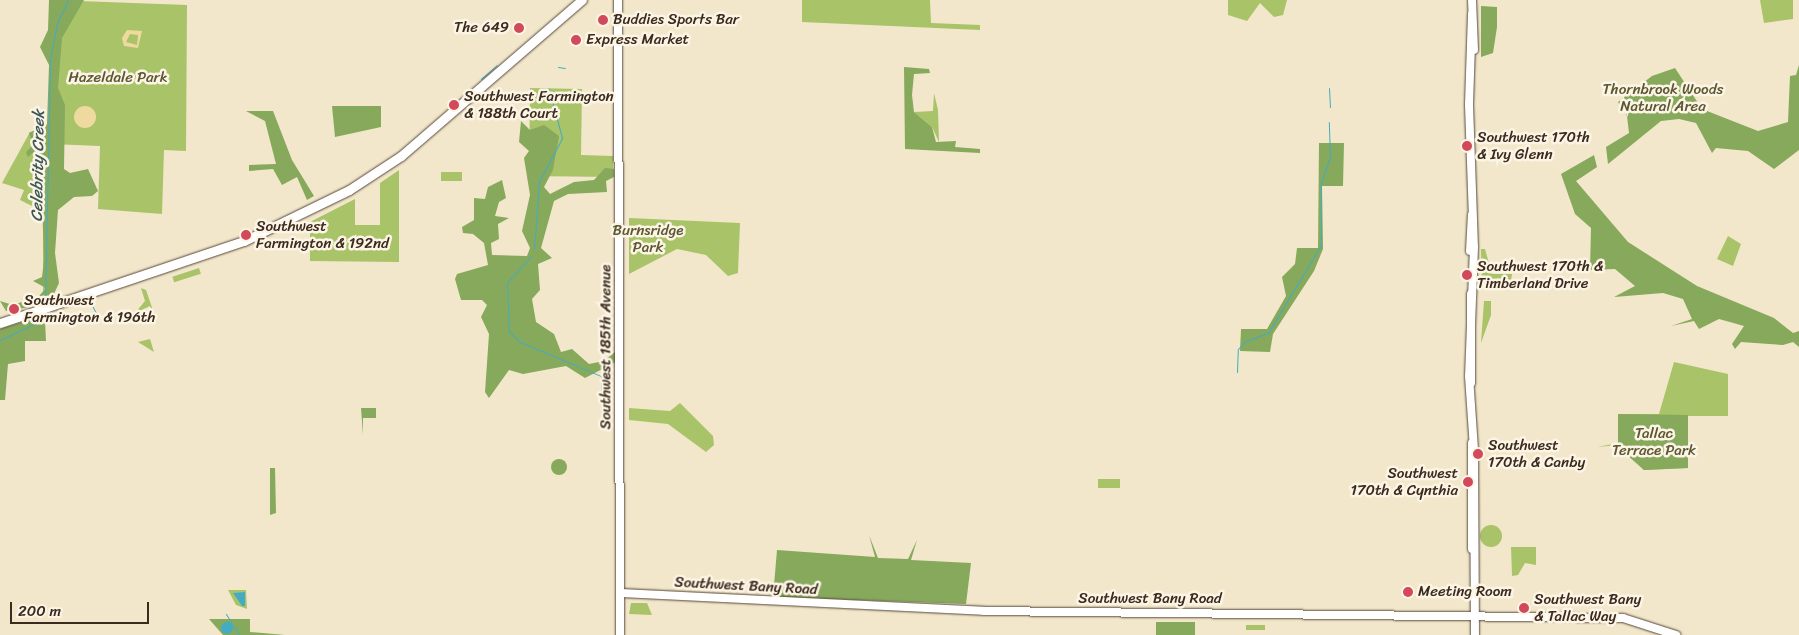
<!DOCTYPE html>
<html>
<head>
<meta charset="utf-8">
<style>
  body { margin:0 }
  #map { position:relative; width:1799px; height:635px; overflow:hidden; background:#f2e7ca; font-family:Sriracha,sans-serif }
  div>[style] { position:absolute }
  .green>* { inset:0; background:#a9c368; transform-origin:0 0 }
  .round { border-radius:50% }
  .forest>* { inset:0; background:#86a95c; transform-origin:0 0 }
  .sand>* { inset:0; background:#eeda9e }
  .water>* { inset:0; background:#43acc3 }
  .stream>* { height:1px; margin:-0.5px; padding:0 0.5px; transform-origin:0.5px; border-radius:0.5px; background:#43acc3 }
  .roads { filter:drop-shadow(0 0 1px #564638) drop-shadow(0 0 1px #564638) }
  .secondary>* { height:8px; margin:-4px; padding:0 4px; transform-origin:4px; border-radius:4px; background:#fff }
  .primary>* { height:9px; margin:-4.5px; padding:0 4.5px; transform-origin:4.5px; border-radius:4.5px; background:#fff }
  .dots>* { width:14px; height:14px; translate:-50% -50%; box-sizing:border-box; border:2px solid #fcf5e5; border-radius:50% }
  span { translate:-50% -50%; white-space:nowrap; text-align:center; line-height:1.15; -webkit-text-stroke:5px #fcf5e5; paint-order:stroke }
  .poi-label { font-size:15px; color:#3b2a1e }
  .left { translate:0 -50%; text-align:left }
  .right { translate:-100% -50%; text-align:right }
  .park-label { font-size:15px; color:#5c5834 }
  .street-label { font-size:15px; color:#3b2a1e }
  .water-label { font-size:16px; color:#3e5858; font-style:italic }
  .scale { position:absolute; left:10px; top:602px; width:139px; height:22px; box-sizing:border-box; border:2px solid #3b2a1e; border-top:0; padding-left:6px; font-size:15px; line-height:18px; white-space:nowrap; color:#3b2a1e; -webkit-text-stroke:4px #fcf5e5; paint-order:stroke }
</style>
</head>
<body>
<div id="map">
  <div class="green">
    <div style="clip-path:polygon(52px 0,187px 5px,186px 151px,164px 150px,162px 214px,98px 209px,100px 146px,51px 144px,50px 295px,43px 298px,43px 219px,38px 209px,20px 200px,24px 190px,2px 183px,30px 132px,50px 132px)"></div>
    <div style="clip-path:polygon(802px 0,930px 0,931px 23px,980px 25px,980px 30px,802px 22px)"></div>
    <div style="clip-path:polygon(1228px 0,1287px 0,1283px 15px,1274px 17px,1260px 3px,1247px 21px,1228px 15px)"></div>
    <div style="clip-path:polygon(1760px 0,1793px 0,1793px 19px,1764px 23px)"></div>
    <div style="clip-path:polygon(530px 88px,582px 89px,581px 155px,613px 156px,613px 177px,529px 176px)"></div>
    <div style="clip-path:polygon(934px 93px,938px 110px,939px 142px,932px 127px,914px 112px,933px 111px)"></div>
    <div style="clip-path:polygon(399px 170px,399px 262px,310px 261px,310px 222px,355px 199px,355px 225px,380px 225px,380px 183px)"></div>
    <div style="left:441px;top:172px;width:21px;height:9px"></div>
    <div style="clip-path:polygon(629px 218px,740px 223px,738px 273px,728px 276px,706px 255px,677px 249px,629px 274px)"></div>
    <div style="clip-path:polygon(1728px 236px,1741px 244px,1733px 266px,1717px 259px)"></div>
    <div style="clip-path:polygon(1481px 249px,1485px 249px,1492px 274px,1512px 274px,1510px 287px,1482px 286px)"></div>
    <div style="left:199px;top:268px;width:6px;height:28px;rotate:72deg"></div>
    <div style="clip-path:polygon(141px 288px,146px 290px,158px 325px,150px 306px,135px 313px,145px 301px)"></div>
    <div style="clip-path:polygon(1484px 301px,1491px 301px,1491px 315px,1481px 343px)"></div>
    <div style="clip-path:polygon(150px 339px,154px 352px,138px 342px)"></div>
    <div style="clip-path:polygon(1674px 362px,1728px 374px,1728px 416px,1688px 416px,1688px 468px,1644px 470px,1618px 445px,1597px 447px,1618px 443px,1618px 414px,1659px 414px)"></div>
    <div style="clip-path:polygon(680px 403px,713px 436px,714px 445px,706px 452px,668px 424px,629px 420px,629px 408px,670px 411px)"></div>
    <div style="left:1098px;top:479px;width:22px;height:9px"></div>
    <div class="round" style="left:1480px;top:525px;width:22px;height:22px"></div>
    <div style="clip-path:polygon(1511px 547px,1536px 547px,1536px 565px,1525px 563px,1518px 575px,1512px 576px)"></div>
    <div style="clip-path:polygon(228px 590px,246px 590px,247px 609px,236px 605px)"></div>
    <div style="clip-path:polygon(631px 603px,647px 603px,652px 615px,629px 614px)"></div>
    <div style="left:1246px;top:625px;width:19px;height:5px"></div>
  </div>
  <div class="forest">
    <div style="clip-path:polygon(49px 0,84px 0,62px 38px,58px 88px,65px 105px,64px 169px,70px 173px,88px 169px,98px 191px,92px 196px,74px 197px,58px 210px,55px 253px,59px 283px,53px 296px,30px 307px,6px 311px,0 301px,13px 305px,39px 296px,46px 288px,33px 281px,42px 277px,44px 260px,42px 201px,32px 184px,43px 182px,45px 167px,37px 163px,36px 150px,28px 157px,26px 152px,33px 145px,29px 133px,47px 124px,49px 65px,40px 47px,48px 30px)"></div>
    <div style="clip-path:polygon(1481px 6px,1497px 7px,1497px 27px,1493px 53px,1481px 57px)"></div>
    <div style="clip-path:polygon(1799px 65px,1799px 150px,1774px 169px,1748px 151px,1716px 148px,1712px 153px,1696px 123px,1679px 119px,1661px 121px,1608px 164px,1606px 147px,1629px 133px,1627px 116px,1618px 102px,1652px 76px,1675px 68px,1702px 109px,1758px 131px,1788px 122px,1790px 76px,1796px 75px)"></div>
    <div style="clip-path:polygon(904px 67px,929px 69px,930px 73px,914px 74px,912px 95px,914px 112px,932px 127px,936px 142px,956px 141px,955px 147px,980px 149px,980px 153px,905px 149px)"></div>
    <div style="clip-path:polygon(332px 106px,381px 106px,381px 127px,335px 137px)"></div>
    <div style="clip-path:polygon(246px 111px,273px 111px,292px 160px,314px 196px,307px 200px,297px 177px,282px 185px,273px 169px,249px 171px,249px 165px,276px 164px,265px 121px)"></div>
    <div style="clip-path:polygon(521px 121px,530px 130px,544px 125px,559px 136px,553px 170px,544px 187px,550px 194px,574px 182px,594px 180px,605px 168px,614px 169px,614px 177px,606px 181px,607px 192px,568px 194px,554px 201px,541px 248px,552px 258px,538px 264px,540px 290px,532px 299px,536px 322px,554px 334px,561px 352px,572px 349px,589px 364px,604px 361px,618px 349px,616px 362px,585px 378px,566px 366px,523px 374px,509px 370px,489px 398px,485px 392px,489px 334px,481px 317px,487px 305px,482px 300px,461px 300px,455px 279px,457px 274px,488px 265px,484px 243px,473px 234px,463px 233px,462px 227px,474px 220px,474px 198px,485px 199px,488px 187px,502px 180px,506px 198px,499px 202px,495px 216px,509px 218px,498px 224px,499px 239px,491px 243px,492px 255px,527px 256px,530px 248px,522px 231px,530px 195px,524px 158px,529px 151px,519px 142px)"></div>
    <div style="clip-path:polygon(1319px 143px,1344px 143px,1343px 186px,1322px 186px,1323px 249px,1314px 271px,1273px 334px,1270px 352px,1240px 351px,1241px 329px,1267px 329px,1286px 296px,1282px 277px,1295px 264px,1297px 248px,1318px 248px)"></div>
    <div style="clip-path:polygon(1594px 155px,1597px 167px,1576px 181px,1628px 242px,1697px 286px,1774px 318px,1793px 333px,1799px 331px,1799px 347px,1793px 342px,1783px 345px,1741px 342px,1735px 349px,1732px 344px,1744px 326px,1719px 319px,1699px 329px,1694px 321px,1671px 326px,1692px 319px,1683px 299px,1663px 293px,1614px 297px,1635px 286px,1615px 269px,1590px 270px,1591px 228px,1575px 214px,1561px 174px)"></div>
    <div style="clip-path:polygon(38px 317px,45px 321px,46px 341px,25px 341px,25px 361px,8px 364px,5px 400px,0 400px,0 329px)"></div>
    <div style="clip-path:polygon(361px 408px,376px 408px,376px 418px,363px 418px,363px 435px)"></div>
    <div style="clip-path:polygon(1618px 414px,1688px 415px,1688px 468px,1644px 470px,1618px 447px)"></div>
    <div class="round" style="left:551px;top:459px;width:16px;height:16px"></div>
    <div style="clip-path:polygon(270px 468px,275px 468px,276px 513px,270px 515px)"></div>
    <div style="clip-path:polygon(869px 535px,878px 558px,908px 559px,917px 540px,911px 560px,971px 563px,966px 604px,773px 597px,777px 550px,875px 557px)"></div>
    <div style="clip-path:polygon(209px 619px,250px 619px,250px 632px,285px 635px,223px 635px)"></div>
    <div style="left:1156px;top:622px;width:39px;height:13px"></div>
  </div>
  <div class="sand">
    <div style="clip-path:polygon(evenodd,127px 30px,142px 31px,138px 48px,124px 46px,122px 38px,127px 30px,130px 34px,138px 35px,137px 45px,126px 42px,130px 34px)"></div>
    <div class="round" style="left:74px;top:106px;width:22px;height:22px"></div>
  </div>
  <div class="water">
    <div style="clip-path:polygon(245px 592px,245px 606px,242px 606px,233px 593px)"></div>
    <div class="round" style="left:221px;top:622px;width:12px;height:12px"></div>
  </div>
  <div class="stream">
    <div style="left:558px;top:67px;width:7px;rotate:8deg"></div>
    <div style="left:481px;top:79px;width:21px;rotate:-41deg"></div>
    <div style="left:1329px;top:88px;width:19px;rotate:87deg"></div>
    <div style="left:534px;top:249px;width:67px;rotate:-85.7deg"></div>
    <div style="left:539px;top:182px;width:50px;rotate:-62.4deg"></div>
    <div style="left:562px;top:138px;width:51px;rotate:-104.9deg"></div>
    <div style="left:531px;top:256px;width:36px;rotate:132deg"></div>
    <div style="left:507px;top:283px;width:48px;rotate:87.6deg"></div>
    <div style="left:509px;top:331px;width:16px;rotate:45deg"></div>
    <div style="left:520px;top:342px;width:88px;rotate:22.8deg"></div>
    <div style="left:601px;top:376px;width:41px;rotate:88.6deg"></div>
    <div style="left:47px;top:297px;width:4px;rotate:76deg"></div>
    <div style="left:48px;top:301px;width:30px;rotate:-15deg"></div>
    <div style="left:90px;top:302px;width:13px;rotate:61deg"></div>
    <div style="left:45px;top:304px;width:245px;rotate:-88.8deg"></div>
    <div style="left:50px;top:59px;width:37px;rotate:-79deg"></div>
    <div style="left:57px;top:23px;width:25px;rotate:-64deg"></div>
    <div style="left:0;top:340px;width:44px;rotate:-25.4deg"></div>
    <div style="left:40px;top:321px;width:8px;rotate:-76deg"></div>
    <div style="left:1237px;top:372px;width:23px;rotate:-88deg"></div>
    <div style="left:1238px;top:349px;width:9px;rotate:-49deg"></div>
    <div style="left:1244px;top:342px;width:26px;rotate:-21deg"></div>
    <div style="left:1268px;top:333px;width:103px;rotate:-58.9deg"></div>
    <div style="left:1321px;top:245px;width:62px;rotate:-90deg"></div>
    <div style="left:1321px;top:183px;width:28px;rotate:-71deg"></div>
    <div style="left:1330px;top:157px;width:35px;rotate:-92deg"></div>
    <div style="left:226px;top:614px;width:25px;rotate:58deg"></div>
  </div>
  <div class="roads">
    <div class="secondary">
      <div style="left:618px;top:0;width:635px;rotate:89.82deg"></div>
      <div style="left:1472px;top:0;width:50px;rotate:87.7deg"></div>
      <div style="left:1472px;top:14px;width:91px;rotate:91.9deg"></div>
      <div style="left:1469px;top:105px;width:142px;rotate:88deg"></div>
      <div style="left:1474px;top:247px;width:129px;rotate:92.2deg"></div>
      <div style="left:1469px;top:376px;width:74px;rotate:86.1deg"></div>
      <div style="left:1474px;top:450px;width:185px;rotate:89.7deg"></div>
      <div style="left:1470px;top:251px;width:36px;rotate:-87deg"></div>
      <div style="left:1471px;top:383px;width:89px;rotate:-90deg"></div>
      <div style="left:1472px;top:443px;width:106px;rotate:90deg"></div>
      <div style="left:620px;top:593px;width:364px;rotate:2.8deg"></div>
      <div style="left:984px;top:611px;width:639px;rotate:0.63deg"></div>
      <div style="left:1623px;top:618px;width:56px;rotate:17.8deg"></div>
    </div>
    <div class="primary">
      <div style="left:0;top:323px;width:257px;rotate:-18.6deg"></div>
      <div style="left:244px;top:241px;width:117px;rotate:-25.9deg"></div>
      <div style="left:349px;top:190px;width:62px;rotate:-33.2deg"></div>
      <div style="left:401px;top:156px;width:239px;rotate:-40.8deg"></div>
    </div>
  </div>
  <div class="dots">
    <div style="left:603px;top:20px;background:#d1495b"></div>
    <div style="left:519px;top:28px;background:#d1495b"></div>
    <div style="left:576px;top:40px;background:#d1495b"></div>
    <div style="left:454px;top:105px;background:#d1495b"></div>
    <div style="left:1467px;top:146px;background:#d1495b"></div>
    <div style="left:246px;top:235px;background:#d1495b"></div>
    <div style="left:1467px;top:275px;background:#d1495b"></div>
    <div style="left:14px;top:309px;background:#d1495b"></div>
    <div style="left:1478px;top:454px;background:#d1495b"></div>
    <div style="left:1468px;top:482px;background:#d1495b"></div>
    <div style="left:1408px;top:592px;background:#d1495b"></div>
    <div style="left:1524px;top:608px;background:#d1495b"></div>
  </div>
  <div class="poi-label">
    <span class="left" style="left:613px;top:20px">Buddies Sports Bar</span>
    <span class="right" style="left:509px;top:28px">The 649</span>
    <span class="left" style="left:586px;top:40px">Express Market</span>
    <span class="left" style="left:464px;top:105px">Southwest Farmington<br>&amp; 188th Court</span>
    <span class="left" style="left:1477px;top:146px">Southwest 170th<br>&amp; Ivy Glenn</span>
    <span class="left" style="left:256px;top:235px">Southwest<br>Farmington &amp; 192nd</span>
    <span class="left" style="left:1477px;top:275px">Southwest 170th &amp;<br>Timberland Drive</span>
    <span class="left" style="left:24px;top:309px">Southwest<br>Farmington &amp; 196th</span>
    <span class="left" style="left:1488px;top:454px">Southwest<br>170th &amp; Canby</span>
    <span class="right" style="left:1458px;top:482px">Southwest<br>170th &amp; Cynthia</span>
    <span class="left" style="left:1418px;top:592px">Meeting Room</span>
    <span class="left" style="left:1534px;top:608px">Southwest Bany<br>&amp; Tallac Way</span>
  </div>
  <div class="park-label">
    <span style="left:118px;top:78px">Hazeldale Park</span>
    <span style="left:1663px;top:98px">Thornbrook Woods<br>Natural Area</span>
    <span style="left:648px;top:239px">Burnsridge<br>Park</span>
    <span style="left:1654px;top:442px">Tallac<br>Terrace Park</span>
  </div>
  <div class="street-label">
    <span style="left:606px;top:347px;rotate:-90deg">Southwest 185th Avenue</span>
    <span style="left:746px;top:586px;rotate:3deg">Southwest Bany Road</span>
    <span style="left:1150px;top:599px">Southwest Bany Road</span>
  </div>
  <div class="water-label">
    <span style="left:38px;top:166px;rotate:-89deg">Celebrity Creek</span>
  </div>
  <div class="scale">200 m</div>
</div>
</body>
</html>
